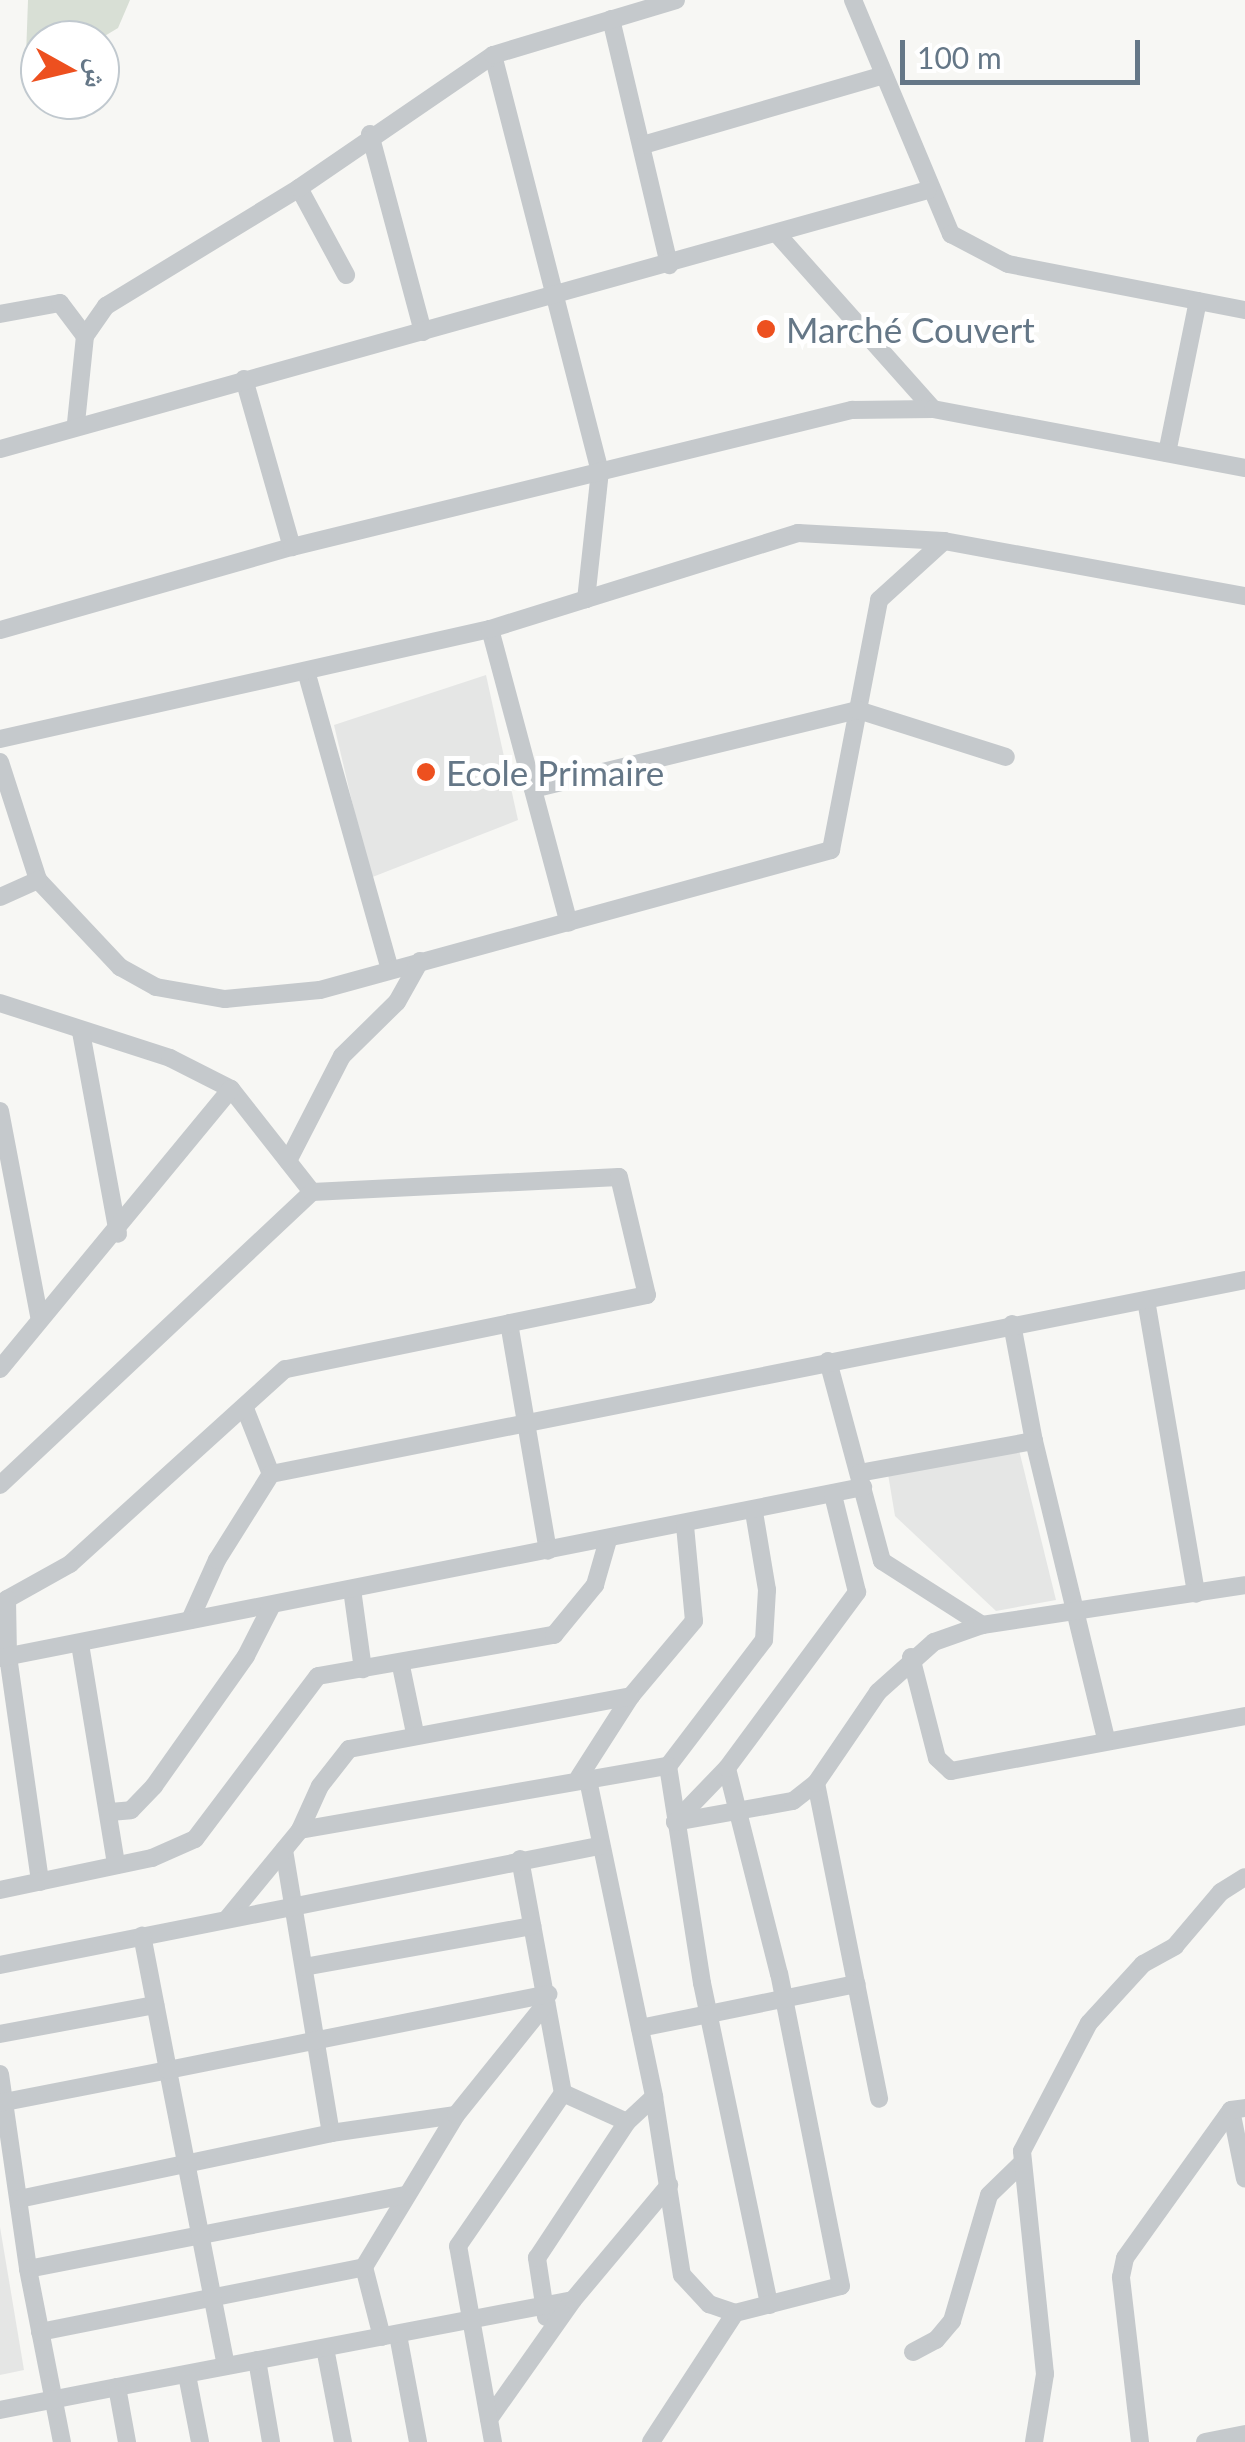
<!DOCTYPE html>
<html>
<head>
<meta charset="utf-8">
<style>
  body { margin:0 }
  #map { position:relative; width:1245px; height:2442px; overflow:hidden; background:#f7f7f4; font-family:Lato,"Noto Naskh Arabic",sans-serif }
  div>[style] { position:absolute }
  .built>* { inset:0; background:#e5e6e5 }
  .green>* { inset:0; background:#d8dfd5 }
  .minor>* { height:18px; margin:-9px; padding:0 9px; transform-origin:9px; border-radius:9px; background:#c5c9cc }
  .dots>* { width:28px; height:28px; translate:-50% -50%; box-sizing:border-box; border:5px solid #fff; border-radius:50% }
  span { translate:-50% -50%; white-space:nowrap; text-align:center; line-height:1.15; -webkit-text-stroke:10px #fff; paint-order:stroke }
  .poi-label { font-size:35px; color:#657787 }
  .left { translate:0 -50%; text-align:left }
  .north { position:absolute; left:20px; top:20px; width:100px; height:100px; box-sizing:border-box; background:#fff; border:2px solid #c1c9cf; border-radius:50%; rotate:98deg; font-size:28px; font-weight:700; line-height:40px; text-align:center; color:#657787 }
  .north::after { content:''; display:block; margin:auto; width:35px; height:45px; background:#ed501f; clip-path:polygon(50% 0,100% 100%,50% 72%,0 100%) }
  .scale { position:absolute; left:900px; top:40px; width:240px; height:45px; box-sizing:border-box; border:5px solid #657787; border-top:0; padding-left:12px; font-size:30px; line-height:35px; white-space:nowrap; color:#657787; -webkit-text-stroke:8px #fff; paint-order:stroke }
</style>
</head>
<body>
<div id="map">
  <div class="built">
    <div style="clip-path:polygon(486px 675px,518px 820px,370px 878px,334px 725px)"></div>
    <div style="clip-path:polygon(1019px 1450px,1056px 1600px,996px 1611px,895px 1516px,888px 1474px)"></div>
    <div style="clip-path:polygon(0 2227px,24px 2370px,0 2375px)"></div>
  </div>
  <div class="green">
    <div style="clip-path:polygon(28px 0,130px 0,118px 28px,98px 40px,40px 40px,40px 76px,25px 84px)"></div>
  </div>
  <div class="minor">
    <div style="left:853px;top:0;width:254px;rotate:67.3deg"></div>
    <div style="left:951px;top:234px;width:64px;rotate:27.8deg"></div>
    <div style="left:1008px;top:264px;width:241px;rotate:11deg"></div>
    <div style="left:611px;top:19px;width:253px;rotate:76.7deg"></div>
    <div style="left:493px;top:55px;width:430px;rotate:75.6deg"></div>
    <div style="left:600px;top:471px;width:129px;rotate:96.2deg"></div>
    <div style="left:370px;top:134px;width:205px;rotate:75deg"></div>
    <div style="left:643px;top:145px;width:248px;rotate:-16.2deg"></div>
    <div style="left:299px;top:188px;width:99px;rotate:61.6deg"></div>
    <div style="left:778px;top:235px;width:233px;rotate:48.3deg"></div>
    <div style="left:0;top:314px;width:61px;rotate:-10.4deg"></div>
    <div style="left:60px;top:303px;width:41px;rotate:52.9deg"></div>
    <div style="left:244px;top:379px;width:175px;rotate:74.1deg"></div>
    <div style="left:76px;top:423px;width:87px;rotate:-84.1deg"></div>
    <div style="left:85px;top:336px;width:37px;rotate:-55deg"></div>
    <div style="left:106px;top:306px;width:226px;rotate:-31.4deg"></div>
    <div style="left:299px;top:188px;width:235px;rotate:-34.4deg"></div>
    <div style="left:493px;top:55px;width:191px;rotate:-16.7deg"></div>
    <div style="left:0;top:449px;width:963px;rotate:-15.59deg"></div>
    <div style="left:1167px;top:453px;width:155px;rotate:-78.5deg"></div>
    <div style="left:490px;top:629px;width:304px;rotate:75deg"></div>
    <div style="left:0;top:630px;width:304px;rotate:-15.9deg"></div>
    <div style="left:292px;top:547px;width:577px;rotate:-13.75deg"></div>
    <div style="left:852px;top:410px;width:81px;rotate:-0.7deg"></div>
    <div style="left:933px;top:409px;width:318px;rotate:10.7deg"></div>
    <div style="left:306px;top:671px;width:310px;rotate:74.3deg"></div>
    <div style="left:0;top:739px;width:502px;rotate:-12.65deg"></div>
    <div style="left:490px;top:629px;width:323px;rotate:-17.3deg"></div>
    <div style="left:798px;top:533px;width:146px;rotate:3.1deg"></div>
    <div style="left:944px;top:541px;width:306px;rotate:10.4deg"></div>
    <div style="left:0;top:762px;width:124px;rotate:72.1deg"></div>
    <div style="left:38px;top:880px;width:120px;rotate:46.7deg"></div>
    <div style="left:120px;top:967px;width:41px;rotate:29.1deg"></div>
    <div style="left:156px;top:987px;width:70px;rotate:9.9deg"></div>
    <div style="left:225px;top:999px;width:95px;rotate:-5.4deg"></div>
    <div style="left:320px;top:990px;width:530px;rotate:-15.32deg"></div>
    <div style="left:831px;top:850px;width:255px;rotate:-79.1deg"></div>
    <div style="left:879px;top:600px;width:88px;rotate:-42.2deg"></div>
    <div style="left:533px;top:789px;width:334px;rotate:-13.7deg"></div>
    <div style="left:858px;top:710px;width:155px;rotate:17.6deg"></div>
    <div style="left:0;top:897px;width:42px;rotate:-24.1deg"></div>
    <div style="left:0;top:1003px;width:179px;rotate:17.9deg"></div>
    <div style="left:170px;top:1058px;width:68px;rotate:26.9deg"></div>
    <div style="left:231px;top:1089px;width:131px;rotate:51.8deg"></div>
    <div style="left:81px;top:1032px;width:205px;rotate:79.6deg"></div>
    <div style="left:0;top:1111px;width:209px;rotate:79.2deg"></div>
    <div style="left:288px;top:1161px;width:118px;rotate:-62.8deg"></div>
    <div style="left:342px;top:1056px;width:77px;rotate:-44.5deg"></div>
    <div style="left:397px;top:1002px;width:47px;rotate:-60.7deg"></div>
    <div style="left:1146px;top:1300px;width:298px;rotate:80.3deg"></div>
    <div style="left:509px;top:1323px;width:231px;rotate:80.3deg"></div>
    <div style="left:1012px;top:1324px;width:119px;rotate:79.4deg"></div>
    <div style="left:1034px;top:1441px;width:306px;rotate:76.4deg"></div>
    <div style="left:828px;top:1361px;width:207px;rotate:74.9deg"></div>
    <div style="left:882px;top:1561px;width:119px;rotate:32.6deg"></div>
    <div style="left:0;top:1369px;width:363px;rotate:-50.5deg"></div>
    <div style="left:246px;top:1411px;width:68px;rotate:68.4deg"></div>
    <div style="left:859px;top:1473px;width:178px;rotate:-10.4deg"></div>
    <div style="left:0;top:1485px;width:428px;rotate:-43.2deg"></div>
    <div style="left:312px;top:1192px;width:307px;rotate:-2.8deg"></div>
    <div style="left:619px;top:1177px;width:121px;rotate:76.7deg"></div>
    <div style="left:647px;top:1295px;width:369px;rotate:168.4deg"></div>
    <div style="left:285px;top:1369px;width:290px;rotate:137.8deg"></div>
    <div style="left:70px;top:1564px;width:72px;rotate:150.9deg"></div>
    <div style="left:7px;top:1599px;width:57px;rotate:89deg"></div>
    <div style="left:8px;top:1656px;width:228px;rotate:81.9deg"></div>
    <div style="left:754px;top:1512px;width:79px;rotate:80.5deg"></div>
    <div style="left:767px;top:1590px;width:50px;rotate:93.4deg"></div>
    <div style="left:764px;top:1640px;width:158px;rotate:127.3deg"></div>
    <div style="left:668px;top:1766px;width:220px;rotate:81.1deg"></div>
    <div style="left:702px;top:1983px;width:329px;rotate:78.2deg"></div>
    <div style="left:352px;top:1589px;width:81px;rotate:82.2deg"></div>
    <div style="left:190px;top:1620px;width:66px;rotate:-65.8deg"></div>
    <div style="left:217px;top:1560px;width:102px;rotate:-57.9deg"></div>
    <div style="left:271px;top:1474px;width:993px;rotate:-11.26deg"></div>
    <div style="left:80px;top:1644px;width:224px;rotate:80.7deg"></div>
    <div style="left:911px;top:1657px;width:104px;rotate:75.6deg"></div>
    <div style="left:937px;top:1758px;width:19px;rotate:43deg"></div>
    <div style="left:951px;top:1771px;width:299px;rotate:-10.6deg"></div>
    <div style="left:0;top:1658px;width:880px;rotate:-11.21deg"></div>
    <div style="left:401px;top:1666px;width:68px;rotate:78.2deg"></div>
    <div style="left:587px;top:1775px;width:329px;rotate:78.2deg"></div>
    <div style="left:654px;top:2097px;width:180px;rotate:81.1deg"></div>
    <div style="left:682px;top:2275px;width:40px;rotate:47deg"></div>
    <div style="left:709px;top:2304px;width:28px;rotate:19deg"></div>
    <div style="left:735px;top:2313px;width:109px;rotate:-14.3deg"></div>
    <div style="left:841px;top:2286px;width:318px;rotate:-101.2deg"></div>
    <div style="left:779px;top:1974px;width:212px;rotate:-104.2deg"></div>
    <div style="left:579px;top:1777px;width:96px;rotate:-57.3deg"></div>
    <div style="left:631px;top:1696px;width:98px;rotate:-50deg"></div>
    <div style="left:694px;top:1621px;width:95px;rotate:-95.4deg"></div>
    <div style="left:816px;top:1783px;width:322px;rotate:78.7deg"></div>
    <div style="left:110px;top:1812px;width:21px;rotate:-5deg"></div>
    <div style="left:131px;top:1810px;width:33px;rotate:-46deg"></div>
    <div style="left:154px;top:1786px;width:159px;rotate:-54.7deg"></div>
    <div style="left:246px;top:1656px;width:57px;rotate:-63deg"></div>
    <div style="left:675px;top:1822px;width:120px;rotate:-10.1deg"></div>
    <div style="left:793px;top:1801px;width:29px;rotate:-38deg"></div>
    <div style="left:816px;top:1783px;width:110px;rotate:-55.7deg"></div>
    <div style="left:878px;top:1692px;width:75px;rotate:-41.8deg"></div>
    <div style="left:934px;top:1642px;width:51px;rotate:-19.5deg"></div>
    <div style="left:982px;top:1625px;width:266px;rotate:-8.6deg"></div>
    <div style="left:675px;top:1822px;width:75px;rotate:-46.1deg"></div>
    <div style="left:727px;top:1768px;width:219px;rotate:-53.5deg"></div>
    <div style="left:857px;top:1592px;width:100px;rotate:-103.9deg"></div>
    <div style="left:300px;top:1830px;width:374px;rotate:-9.9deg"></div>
    <div style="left:284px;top:1850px;width:287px;rotate:80.6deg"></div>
    <div style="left:331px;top:2133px;width:126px;rotate:-8.2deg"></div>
    <div style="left:456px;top:2115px;width:178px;rotate:121.2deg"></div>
    <div style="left:364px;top:2267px;width:72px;rotate:75.6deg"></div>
    <div style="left:520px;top:1859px;width:238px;rotate:79.6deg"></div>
    <div style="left:563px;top:2093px;width:70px;rotate:24.4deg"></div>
    <div style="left:0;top:1890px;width:155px;rotate:-11.9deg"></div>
    <div style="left:152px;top:1858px;width:47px;rotate:-23.8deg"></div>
    <div style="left:195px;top:1839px;width:204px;rotate:-53deg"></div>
    <div style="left:318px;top:1676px;width:240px;rotate:-9.9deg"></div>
    <div style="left:554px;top:1635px;width:65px;rotate:-50.6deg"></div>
    <div style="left:595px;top:1585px;width:47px;rotate:-73.9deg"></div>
    <div style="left:227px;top:1919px;width:115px;rotate:-50.6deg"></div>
    <div style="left:300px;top:1830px;width:48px;rotate:-65.6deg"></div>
    <div style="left:320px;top:1786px;width:47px;rotate:-51.9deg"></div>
    <div style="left:349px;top:1749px;width:287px;rotate:-10.6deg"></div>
    <div style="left:0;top:1965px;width:611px;rotate:-11.24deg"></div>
    <div style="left:304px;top:1967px;width:232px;rotate:-10.2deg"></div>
    <div style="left:640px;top:2028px;width:221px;rotate:-11.5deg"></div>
    <div style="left:0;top:2034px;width:158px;rotate:-10.6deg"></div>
    <div style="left:0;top:2074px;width:197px;rotate:81.8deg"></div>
    <div style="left:28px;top:2269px;width:176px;rotate:78.9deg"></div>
    <div style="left:0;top:2103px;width:171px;rotate:-11.1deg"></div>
    <div style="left:168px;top:2070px;width:137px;rotate:-100.9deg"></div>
    <div style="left:1231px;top:2110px;width:70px;rotate:78.5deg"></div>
    <div style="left:456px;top:2115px;width:144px;rotate:-51.2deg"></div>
    <div style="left:19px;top:2199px;width:319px;rotate:-11.9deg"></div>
    <div style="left:28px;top:2269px;width:384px;rotate:-11.1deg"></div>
    <div style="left:546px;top:2317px;width:60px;rotate:-98.7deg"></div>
    <div style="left:537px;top:2258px;width:163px;rotate:-56.5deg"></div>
    <div style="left:627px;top:2122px;width:37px;rotate:-43deg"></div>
    <div style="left:40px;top:2332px;width:330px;rotate:-11.3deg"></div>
    <div style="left:398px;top:2335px;width:109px;rotate:79.4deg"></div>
    <div style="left:325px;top:2348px;width:96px;rotate:79.2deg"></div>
    <div style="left:913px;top:2352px;width:26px;rotate:-28deg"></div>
    <div style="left:936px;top:2340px;width:25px;rotate:-50deg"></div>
    <div style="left:952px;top:2321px;width:131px;rotate:-73.6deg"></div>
    <div style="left:989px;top:2195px;width:43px;rotate:-44.1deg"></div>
    <div style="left:257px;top:2360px;width:83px;rotate:80.3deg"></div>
    <div style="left:226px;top:2366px;width:302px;rotate:-101.1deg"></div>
    <div style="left:168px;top:2070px;width:388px;rotate:-11.3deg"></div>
    <div style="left:187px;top:2375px;width:68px;rotate:79deg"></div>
    <div style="left:117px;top:2387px;width:464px;rotate:-10.8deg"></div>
    <div style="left:0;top:2410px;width:119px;rotate:-11.1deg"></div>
    <div style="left:117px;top:2387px;width:56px;rotate:79.7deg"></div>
    <div style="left:489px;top:2419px;width:146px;rotate:-54.8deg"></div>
    <div style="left:573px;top:2300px;width:150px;rotate:-50.1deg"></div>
    <div style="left:493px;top:2442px;width:199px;rotate:-100.1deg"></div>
    <div style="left:458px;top:2246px;width:186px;rotate:-55.5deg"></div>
    <div style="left:651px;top:2442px;width:154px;rotate:-56.9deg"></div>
    <div style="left:1034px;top:2442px;width:69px;rotate:-80.8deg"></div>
    <div style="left:1045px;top:2374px;width:224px;rotate:-95.9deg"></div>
    <div style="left:1022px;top:2151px;width:144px;rotate:-62.4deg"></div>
    <div style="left:1089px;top:2023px;width:80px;rotate:-47.5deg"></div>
    <div style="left:1143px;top:1964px;width:37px;rotate:-29deg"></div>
    <div style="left:1175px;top:1946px;width:71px;rotate:-49.6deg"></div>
    <div style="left:1221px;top:1892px;width:28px;rotate:-32deg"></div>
    <div style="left:1140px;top:2442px;width:166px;rotate:-96.6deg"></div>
    <div style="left:1121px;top:2277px;width:19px;rotate:-78deg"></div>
    <div style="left:1125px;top:2258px;width:182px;rotate:-54.4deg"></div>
    <div style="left:1231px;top:2110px;width:14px;rotate:-8deg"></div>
    <div style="left:1205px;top:2442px;width:41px;rotate:-11.3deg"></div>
  </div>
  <div class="dots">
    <div style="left:766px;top:329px;background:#ed501f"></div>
    <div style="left:426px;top:772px;background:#ed501f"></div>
  </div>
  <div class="poi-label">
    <span class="left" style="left:786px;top:329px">Marché Couvert</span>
    <span class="left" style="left:446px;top:772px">Ecole Primaire</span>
  </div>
  <div class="north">ش</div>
  <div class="scale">100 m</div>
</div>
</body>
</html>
